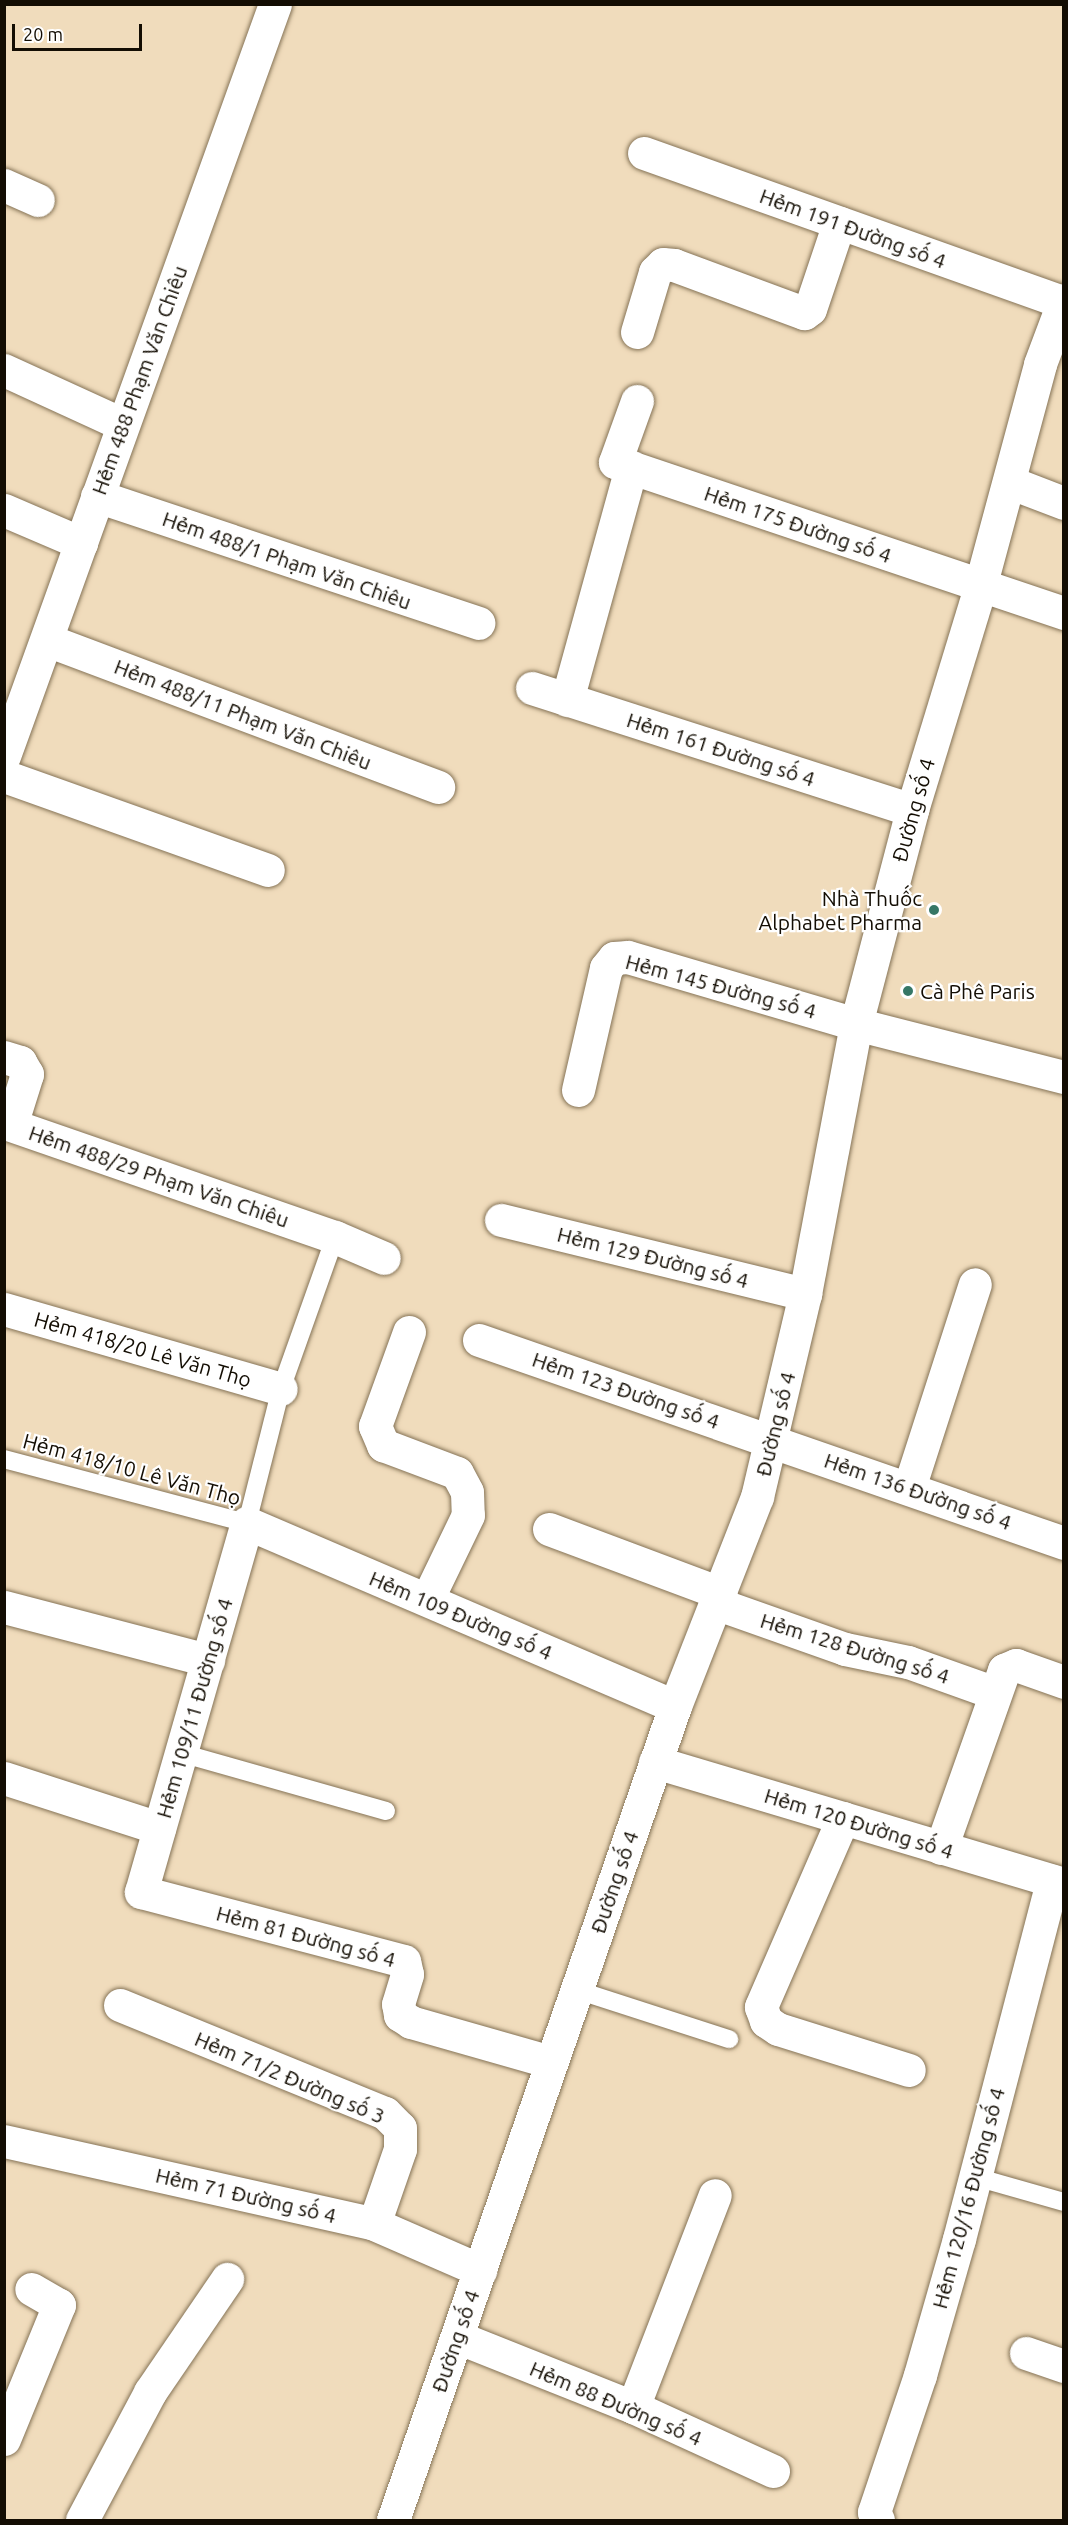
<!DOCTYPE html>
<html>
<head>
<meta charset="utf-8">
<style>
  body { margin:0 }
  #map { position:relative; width:1068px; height:2525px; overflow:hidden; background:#f0dcbc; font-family:Ubuntu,sans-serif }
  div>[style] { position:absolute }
  .roads { filter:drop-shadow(0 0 2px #857356) drop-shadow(0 0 2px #857356) }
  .service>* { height:18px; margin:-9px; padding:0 9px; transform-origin:9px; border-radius:9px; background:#fff }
  .minor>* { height:33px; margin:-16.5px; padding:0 16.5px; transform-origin:16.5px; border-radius:16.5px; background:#fff }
  .dots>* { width:16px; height:16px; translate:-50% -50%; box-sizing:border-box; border:3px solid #fff; border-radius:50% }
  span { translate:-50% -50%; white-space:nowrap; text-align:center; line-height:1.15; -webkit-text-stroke:4.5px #fff; paint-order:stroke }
  .street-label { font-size:21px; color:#130d03 }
  .poi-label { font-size:21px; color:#130d03 }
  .right { translate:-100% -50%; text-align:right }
  .left { translate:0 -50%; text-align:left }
  .frame { position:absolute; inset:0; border:6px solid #130d03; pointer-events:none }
  .scale { position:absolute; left:12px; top:24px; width:130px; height:27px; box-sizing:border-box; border:3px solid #130d03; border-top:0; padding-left:8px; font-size:18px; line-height:21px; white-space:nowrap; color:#130d03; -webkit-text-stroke:4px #fff; paint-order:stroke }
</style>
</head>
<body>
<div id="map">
  <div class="roads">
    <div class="service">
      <div style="left:4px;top:1459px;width:251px;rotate:14.8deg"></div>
      <div style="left:247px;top:1523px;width:138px;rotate:-75.8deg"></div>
      <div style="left:281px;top:1389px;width:161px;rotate:-70.4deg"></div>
      <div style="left:181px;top:1753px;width:213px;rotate:15.8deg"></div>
      <div style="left:577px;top:1990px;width:160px;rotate:17.9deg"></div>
      <div style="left:976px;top:2177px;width:91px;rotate:15.9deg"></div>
    </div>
    <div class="minor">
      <div style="left:644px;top:153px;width:445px;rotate:19.6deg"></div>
      <div style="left:4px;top:185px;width:37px;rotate:24deg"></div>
      <div style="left:637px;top:332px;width:63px;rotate:-73.3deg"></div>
      <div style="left:655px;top:272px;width:11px;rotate:-45deg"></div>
      <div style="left:663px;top:264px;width:11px;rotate:5deg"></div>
      <div style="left:674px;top:265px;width:139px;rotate:20.3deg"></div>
      <div style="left:804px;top:313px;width:7px;rotate:-34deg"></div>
      <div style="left:810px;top:309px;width:91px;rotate:-71.4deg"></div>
      <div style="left:4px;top:370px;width:130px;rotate:24.6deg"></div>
      <div style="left:637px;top:401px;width:65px;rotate:109.8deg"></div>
      <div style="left:615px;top:462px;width:474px;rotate:18.6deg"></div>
      <div style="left:1009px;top:482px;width:59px;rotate:20.9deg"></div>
      <div style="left:97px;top:496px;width:402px;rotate:18.4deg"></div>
      <div style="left:4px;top:510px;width:84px;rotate:23.2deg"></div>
      <div style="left:47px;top:640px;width:418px;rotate:20.6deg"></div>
      <div style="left:532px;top:688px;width:399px;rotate:17.8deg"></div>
      <div style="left:567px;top:700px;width:242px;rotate:-74.6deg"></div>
      <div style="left:4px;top:756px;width:799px;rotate:-70.18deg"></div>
      <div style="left:4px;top:776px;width:280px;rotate:19.6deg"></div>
      <div style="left:4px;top:1057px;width:17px;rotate:17deg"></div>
      <div style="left:20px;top:1062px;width:14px;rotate:60deg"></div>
      <div style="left:27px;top:1074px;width:53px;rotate:107.4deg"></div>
      <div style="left:11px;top:1125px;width:343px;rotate:19.1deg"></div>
      <div style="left:335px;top:1237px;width:53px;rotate:23.2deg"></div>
      <div style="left:578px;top:1090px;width:125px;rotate:-77.1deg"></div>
      <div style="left:606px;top:968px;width:13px;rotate:-51deg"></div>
      <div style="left:614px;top:958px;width:14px;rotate:-4deg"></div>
      <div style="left:628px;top:957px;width:238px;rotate:16.4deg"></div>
      <div style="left:856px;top:1024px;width:215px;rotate:14.3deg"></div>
      <div style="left:501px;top:1220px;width:313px;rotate:13.7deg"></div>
      <div style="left:4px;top:1309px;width:288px;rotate:16.1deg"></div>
      <div style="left:409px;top:1332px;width:100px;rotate:109.9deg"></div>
      <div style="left:375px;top:1426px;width:21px;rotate:67deg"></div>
      <div style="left:383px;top:1445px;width:79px;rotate:20.7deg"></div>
      <div style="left:457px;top:1473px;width:21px;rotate:62deg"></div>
      <div style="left:467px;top:1492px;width:23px;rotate:88deg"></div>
      <div style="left:468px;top:1515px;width:94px;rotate:115.8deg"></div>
      <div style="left:479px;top:1340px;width:619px;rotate:19.14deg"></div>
      <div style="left:909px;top:1488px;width:214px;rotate:-72.1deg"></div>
      <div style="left:549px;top:1529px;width:183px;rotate:20.5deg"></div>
      <div style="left:715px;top:1603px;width:138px;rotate:19.5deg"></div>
      <div style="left:845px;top:1649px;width:64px;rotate:11.7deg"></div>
      <div style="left:908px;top:1662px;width:92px;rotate:19.6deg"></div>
      <div style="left:4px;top:1607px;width:211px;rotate:14.6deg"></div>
      <div style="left:655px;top:1762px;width:427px;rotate:16.6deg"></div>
      <div style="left:4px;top:1778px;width:163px;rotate:17.9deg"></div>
      <div style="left:843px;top:1818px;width:206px;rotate:113.5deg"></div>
      <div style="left:761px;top:2007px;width:15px;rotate:70deg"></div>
      <div style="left:766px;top:2021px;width:14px;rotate:34deg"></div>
      <div style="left:778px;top:2029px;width:137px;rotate:17.4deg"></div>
      <div style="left:941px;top:1848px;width:189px;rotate:-70.5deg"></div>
      <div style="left:1004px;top:1670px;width:13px;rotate:-23deg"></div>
      <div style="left:1016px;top:1665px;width:51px;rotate:19.5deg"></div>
      <div style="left:120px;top:2005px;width:286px;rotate:22.2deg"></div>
      <div style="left:385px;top:2113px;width:21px;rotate:45deg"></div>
      <div style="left:400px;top:2128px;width:21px;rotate:90deg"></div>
      <div style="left:400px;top:2149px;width:79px;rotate:109.1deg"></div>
      <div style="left:551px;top:2062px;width:146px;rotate:-164.1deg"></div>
      <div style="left:411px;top:2022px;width:13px;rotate:-148deg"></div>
      <div style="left:400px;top:2015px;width:11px;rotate:-100deg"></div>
      <div style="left:398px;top:2004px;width:31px;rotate:-73deg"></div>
      <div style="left:407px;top:1974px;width:13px;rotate:-103deg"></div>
      <div style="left:404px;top:1961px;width:272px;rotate:-165.3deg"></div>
      <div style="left:141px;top:1892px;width:384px;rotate:-74deg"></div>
      <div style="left:247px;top:1523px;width:465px;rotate:23.2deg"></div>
      <div style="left:4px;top:2141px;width:379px;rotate:12.6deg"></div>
      <div style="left:374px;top:2224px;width:116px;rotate:23.5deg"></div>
      <div style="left:457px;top:2337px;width:189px;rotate:21.7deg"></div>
      <div style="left:633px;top:2407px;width:154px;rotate:24.6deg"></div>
      <div style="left:1026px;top:2353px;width:40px;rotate:18.9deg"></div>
      <div style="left:633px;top:2407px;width:227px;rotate:-68.9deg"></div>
      <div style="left:4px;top:2439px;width:145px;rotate:-67.7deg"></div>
      <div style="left:59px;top:2305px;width:32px;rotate:-150deg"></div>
      <div style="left:82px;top:2520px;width:145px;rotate:-62deg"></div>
      <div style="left:150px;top:2392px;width:137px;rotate:-55.7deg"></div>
      <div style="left:393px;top:2520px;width:861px;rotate:-70.89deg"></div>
      <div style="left:675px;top:1706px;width:225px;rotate:-68.6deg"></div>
      <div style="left:757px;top:1497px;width:209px;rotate:-76.7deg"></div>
      <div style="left:805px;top:1294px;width:275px;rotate:-79.3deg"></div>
      <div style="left:856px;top:1024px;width:221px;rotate:-75.3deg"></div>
      <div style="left:912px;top:810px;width:233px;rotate:-73deg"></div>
      <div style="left:980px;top:587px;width:231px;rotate:-74.9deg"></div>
      <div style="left:1040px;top:364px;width:68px;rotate:-69.4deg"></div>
      <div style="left:878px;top:2520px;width:9px;rotate:-117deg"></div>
      <div style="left:874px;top:2512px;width:145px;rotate:-71.4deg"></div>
      <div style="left:920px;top:2375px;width:141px;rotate:-74deg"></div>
      <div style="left:959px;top:2239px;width:370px;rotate:-75.4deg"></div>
    </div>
  </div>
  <div class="dots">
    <div style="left:934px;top:910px;background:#367766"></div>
    <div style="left:908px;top:991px;background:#367766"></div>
  </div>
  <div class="street-label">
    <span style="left:853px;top:228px;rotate:20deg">Hẻm 191 Đường số 4</span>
    <span style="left:139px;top:380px;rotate:-70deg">Hẻm 488 Phạm Văn Chiêu</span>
    <span style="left:798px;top:524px;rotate:19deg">Hẻm 175 Đường số 4</span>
    <span style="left:287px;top:560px;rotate:19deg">Hẻm 488/1 Phạm Văn Chiêu</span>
    <span style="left:243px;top:714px;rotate:21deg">Hẻm 488/11 Phạm Văn Chiêu</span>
    <span style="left:721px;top:749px;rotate:18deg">Hẻm 161 Đường số 4</span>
    <span style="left:913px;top:810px;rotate:-74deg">Đường số 4</span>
    <span style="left:721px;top:986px;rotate:15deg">Hẻm 145 Đường số 4</span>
    <span style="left:159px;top:1176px;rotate:19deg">Hẻm 488/29 Phạm Văn Chiêu</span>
    <span style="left:653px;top:1257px;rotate:14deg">Hẻm 129 Đường số 4</span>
    <span style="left:143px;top:1349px;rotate:16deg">Hẻm 418/20 Lê Văn Thọ</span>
    <span style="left:626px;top:1390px;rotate:19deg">Hẻm 123 Đường số 4</span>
    <span style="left:775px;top:1424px;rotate:-76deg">Đường số 4</span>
    <span style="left:132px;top:1469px;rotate:15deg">Hẻm 418/10 Lê Văn Thọ</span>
    <span style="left:918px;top:1491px;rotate:19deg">Hẻm 136 Đường số 4</span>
    <span style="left:461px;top:1615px;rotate:23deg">Hẻm 109 Đường số 4</span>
    <span style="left:855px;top:1648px;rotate:17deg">Hẻm 128 Đường số 4</span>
    <span style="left:194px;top:1708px;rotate:-74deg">Hẻm 109/11 Đường số 4</span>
    <span style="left:859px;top:1823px;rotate:17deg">Hẻm 120 Đường số 4</span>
    <span style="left:614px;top:1882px;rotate:-71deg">Đường số 4</span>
    <span style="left:306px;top:1936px;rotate:15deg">Hẻm 81 Đường số 4</span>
    <span style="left:290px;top:2077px;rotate:23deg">Hẻm 71/2 Đường số 3</span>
    <span style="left:246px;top:2195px;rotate:13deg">Hẻm 71 Đường số 4</span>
    <span style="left:968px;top:2198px;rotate:-75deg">Hẻm 120/16 Đường số 4</span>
    <span style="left:455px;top:2341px;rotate:-71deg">Đường số 4</span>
    <span style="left:616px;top:2403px;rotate:23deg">Hẻm 88 Đường số 4</span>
  </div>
  <div class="poi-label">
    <span class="right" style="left:922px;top:910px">Nhà Thuốc<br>Alphabet Pharma</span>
    <span class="left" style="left:920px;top:991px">Cà Phê Paris</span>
  </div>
  <div class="frame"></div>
  <div class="scale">20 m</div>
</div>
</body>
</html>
